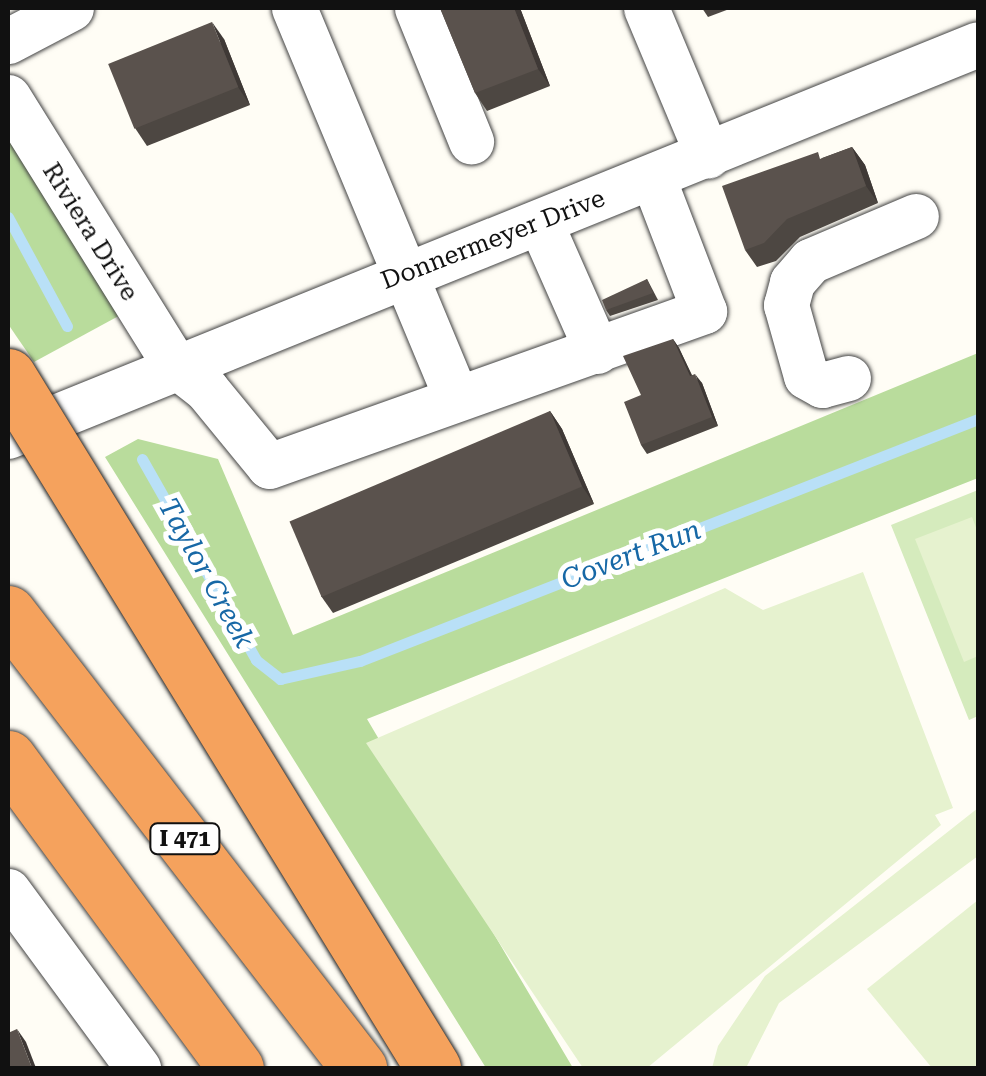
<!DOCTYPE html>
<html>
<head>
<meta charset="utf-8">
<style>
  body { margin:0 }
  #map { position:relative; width:986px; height:1076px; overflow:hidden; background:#fffdf5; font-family:"Roboto Serif",serif }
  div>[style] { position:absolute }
  .green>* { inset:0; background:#d5ebbd }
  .forest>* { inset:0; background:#b9dc9c }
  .pitch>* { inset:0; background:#e6f2cf }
  .stream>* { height:11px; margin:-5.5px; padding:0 5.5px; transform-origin:5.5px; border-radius:5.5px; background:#b9e0f7 }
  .roads { filter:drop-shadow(0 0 2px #444) drop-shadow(0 0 2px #444) }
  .minor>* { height:45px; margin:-22.5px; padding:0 22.5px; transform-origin:22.5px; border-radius:22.5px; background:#fff }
  .highway>* { height:55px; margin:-27.5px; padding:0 27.5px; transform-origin:27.5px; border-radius:27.5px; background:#f5a25d }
  .bridges { filter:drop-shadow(0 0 2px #222) drop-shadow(0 0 2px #222) }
  .highway-bridge>* { height:55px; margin:-27.5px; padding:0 27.5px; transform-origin:27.5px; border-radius:27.5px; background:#f5a25d }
  .wall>* { inset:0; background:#4d4742 }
  .shaded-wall>* { inset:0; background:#3f3936 }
  .building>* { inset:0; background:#5a524d; transform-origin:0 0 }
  span { translate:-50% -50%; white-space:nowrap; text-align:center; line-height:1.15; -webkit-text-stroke:10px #fff; paint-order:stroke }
  .shield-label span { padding:2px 8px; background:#fff; border:2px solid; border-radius:8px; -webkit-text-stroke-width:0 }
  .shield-label { font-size:22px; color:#111; font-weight:700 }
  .street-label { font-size:25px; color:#111 }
  .water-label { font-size:28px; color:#1768a6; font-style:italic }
  .frame { position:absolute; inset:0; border:10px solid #111; pointer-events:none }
</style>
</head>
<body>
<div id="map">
  <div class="green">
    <div style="clip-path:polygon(978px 490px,978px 716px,969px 720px,891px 525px)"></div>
  </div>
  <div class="forest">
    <div style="clip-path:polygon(8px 97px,137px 306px,34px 362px,8px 324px)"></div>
    <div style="clip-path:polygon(978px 353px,978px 478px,367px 719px,573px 1068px,486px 1068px,105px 457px,138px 439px,218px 459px,293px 635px)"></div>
  </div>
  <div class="pitch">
    <div style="clip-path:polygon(972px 517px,978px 533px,978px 656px,964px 662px,915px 539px)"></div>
    <div style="clip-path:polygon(863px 572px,953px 808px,935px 815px,941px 825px,647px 1068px,583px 1068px,366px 743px,725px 588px,763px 610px)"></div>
    <div style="clip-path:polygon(978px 808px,978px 856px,779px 1003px,746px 1068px,712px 1068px,718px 1046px,765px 976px)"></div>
    <div style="clip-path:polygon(978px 900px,978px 1068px,932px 1068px,867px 989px)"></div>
  </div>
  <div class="stream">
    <div style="left:8px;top:217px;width:124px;rotate:61.6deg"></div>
    <div style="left:142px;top:459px;width:231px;rotate:60.4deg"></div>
    <div style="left:256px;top:660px;width:31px;rotate:38deg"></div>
    <div style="left:280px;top:679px;width:82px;rotate:-12.7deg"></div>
    <div style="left:360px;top:661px;width:664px;rotate:-21.38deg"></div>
  </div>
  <div class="roads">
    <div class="minor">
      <div style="left:294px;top:8px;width:421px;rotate:67.4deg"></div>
      <div style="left:417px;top:8px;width:144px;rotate:67.9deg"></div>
      <div style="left:646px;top:8px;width:160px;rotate:67.3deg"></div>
      <div style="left:8px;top:41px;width:71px;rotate:-27.6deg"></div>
      <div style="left:8px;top:97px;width:314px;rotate:58.1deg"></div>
      <div style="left:174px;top:364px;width:41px;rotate:38deg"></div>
      <div style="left:206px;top:389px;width:99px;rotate:50.7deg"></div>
      <div style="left:269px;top:466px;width:462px;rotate:-19.6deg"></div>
      <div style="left:704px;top:311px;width:142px;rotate:-111deg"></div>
      <div style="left:540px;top:222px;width:141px;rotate:66.2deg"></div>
      <div style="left:848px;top:378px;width:27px;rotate:165deg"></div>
      <div style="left:822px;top:385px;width:18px;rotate:-151deg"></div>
      <div style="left:806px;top:376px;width:74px;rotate:-105.7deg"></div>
      <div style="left:786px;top:305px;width:24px;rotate:-75deg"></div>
      <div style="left:792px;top:282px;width:28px;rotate:-49deg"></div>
      <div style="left:810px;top:261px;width:115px;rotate:-23deg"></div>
      <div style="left:8px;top:436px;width:1046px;rotate:-22deg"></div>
      <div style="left:8px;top:891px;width:220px;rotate:53.7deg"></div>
    </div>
    <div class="highway">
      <div style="left:8px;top:613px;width:575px;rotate:52.35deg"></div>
      <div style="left:8px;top:758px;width:385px;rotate:53.7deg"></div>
    </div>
  </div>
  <div class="bridges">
    <div class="highway-bridge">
      <div style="left:8px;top:376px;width:812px;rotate:58.44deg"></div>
    </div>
  </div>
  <div class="wall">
    <div style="clip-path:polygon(440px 8px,520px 8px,550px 86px,487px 111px,475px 93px)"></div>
    <div style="clip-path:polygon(702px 8px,732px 8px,708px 17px)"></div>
    <div style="clip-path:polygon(224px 39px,250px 105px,147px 146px,135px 128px)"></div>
    <div style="clip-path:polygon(852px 147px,865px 165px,878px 203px,800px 237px,776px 261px,757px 267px,745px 250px,822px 158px)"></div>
    <div style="clip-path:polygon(647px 279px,658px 300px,610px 316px,606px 310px)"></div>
    <div style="clip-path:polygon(673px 339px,679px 348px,692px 375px,702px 383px,718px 426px,647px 454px,641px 445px,641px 395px)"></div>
    <div style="clip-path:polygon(550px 411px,562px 429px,594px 504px,333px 613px,321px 596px)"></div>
  </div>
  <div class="shaded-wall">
    <div style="clip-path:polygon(514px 8px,520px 8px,550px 86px,538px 69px)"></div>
    <div style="clip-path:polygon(212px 22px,224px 39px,250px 105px,238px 87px)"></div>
    <div style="clip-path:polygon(852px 147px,865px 165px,878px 203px,866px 186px)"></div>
    <div style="clip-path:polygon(673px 339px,679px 348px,696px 385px,690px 376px)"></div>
    <div style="clip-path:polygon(695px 374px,702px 383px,718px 426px,712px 417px)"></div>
    <div style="clip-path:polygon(550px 411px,562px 429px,594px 504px,582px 486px)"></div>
    <div style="clip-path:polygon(17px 1029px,26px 1042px,36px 1068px,32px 1068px)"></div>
  </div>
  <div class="building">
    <div style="clip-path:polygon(440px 8px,514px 8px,538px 69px,475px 93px)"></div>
    <div style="left:212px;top:22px;width:70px;height:112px;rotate:68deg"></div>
    <div style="clip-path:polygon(852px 147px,866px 186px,787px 219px,764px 243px,745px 250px,722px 186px,818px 152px,820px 159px)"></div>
    <div style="clip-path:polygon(647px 279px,653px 293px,606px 310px,602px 300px)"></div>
    <div style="clip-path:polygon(673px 339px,690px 376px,695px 374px,712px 417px,641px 445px,624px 402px,641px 395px,623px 356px)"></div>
    <div style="left:550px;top:411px;width:82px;height:283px;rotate:67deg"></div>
    <div style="clip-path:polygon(17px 1029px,32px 1068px,8px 1068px,8px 1033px)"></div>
  </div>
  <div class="shield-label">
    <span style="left:185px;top:839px">I 471</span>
  </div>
  <div class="street-label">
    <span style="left:90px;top:232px;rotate:58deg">Riviera Drive</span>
    <span style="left:493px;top:240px;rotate:-21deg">Donnermeyer Drive</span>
  </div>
  <div class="water-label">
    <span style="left:631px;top:555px;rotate:-21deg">Covert Run</span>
    <span style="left:206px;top:573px;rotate:61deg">Taylor Creek</span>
  </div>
  <div class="frame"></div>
</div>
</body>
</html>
